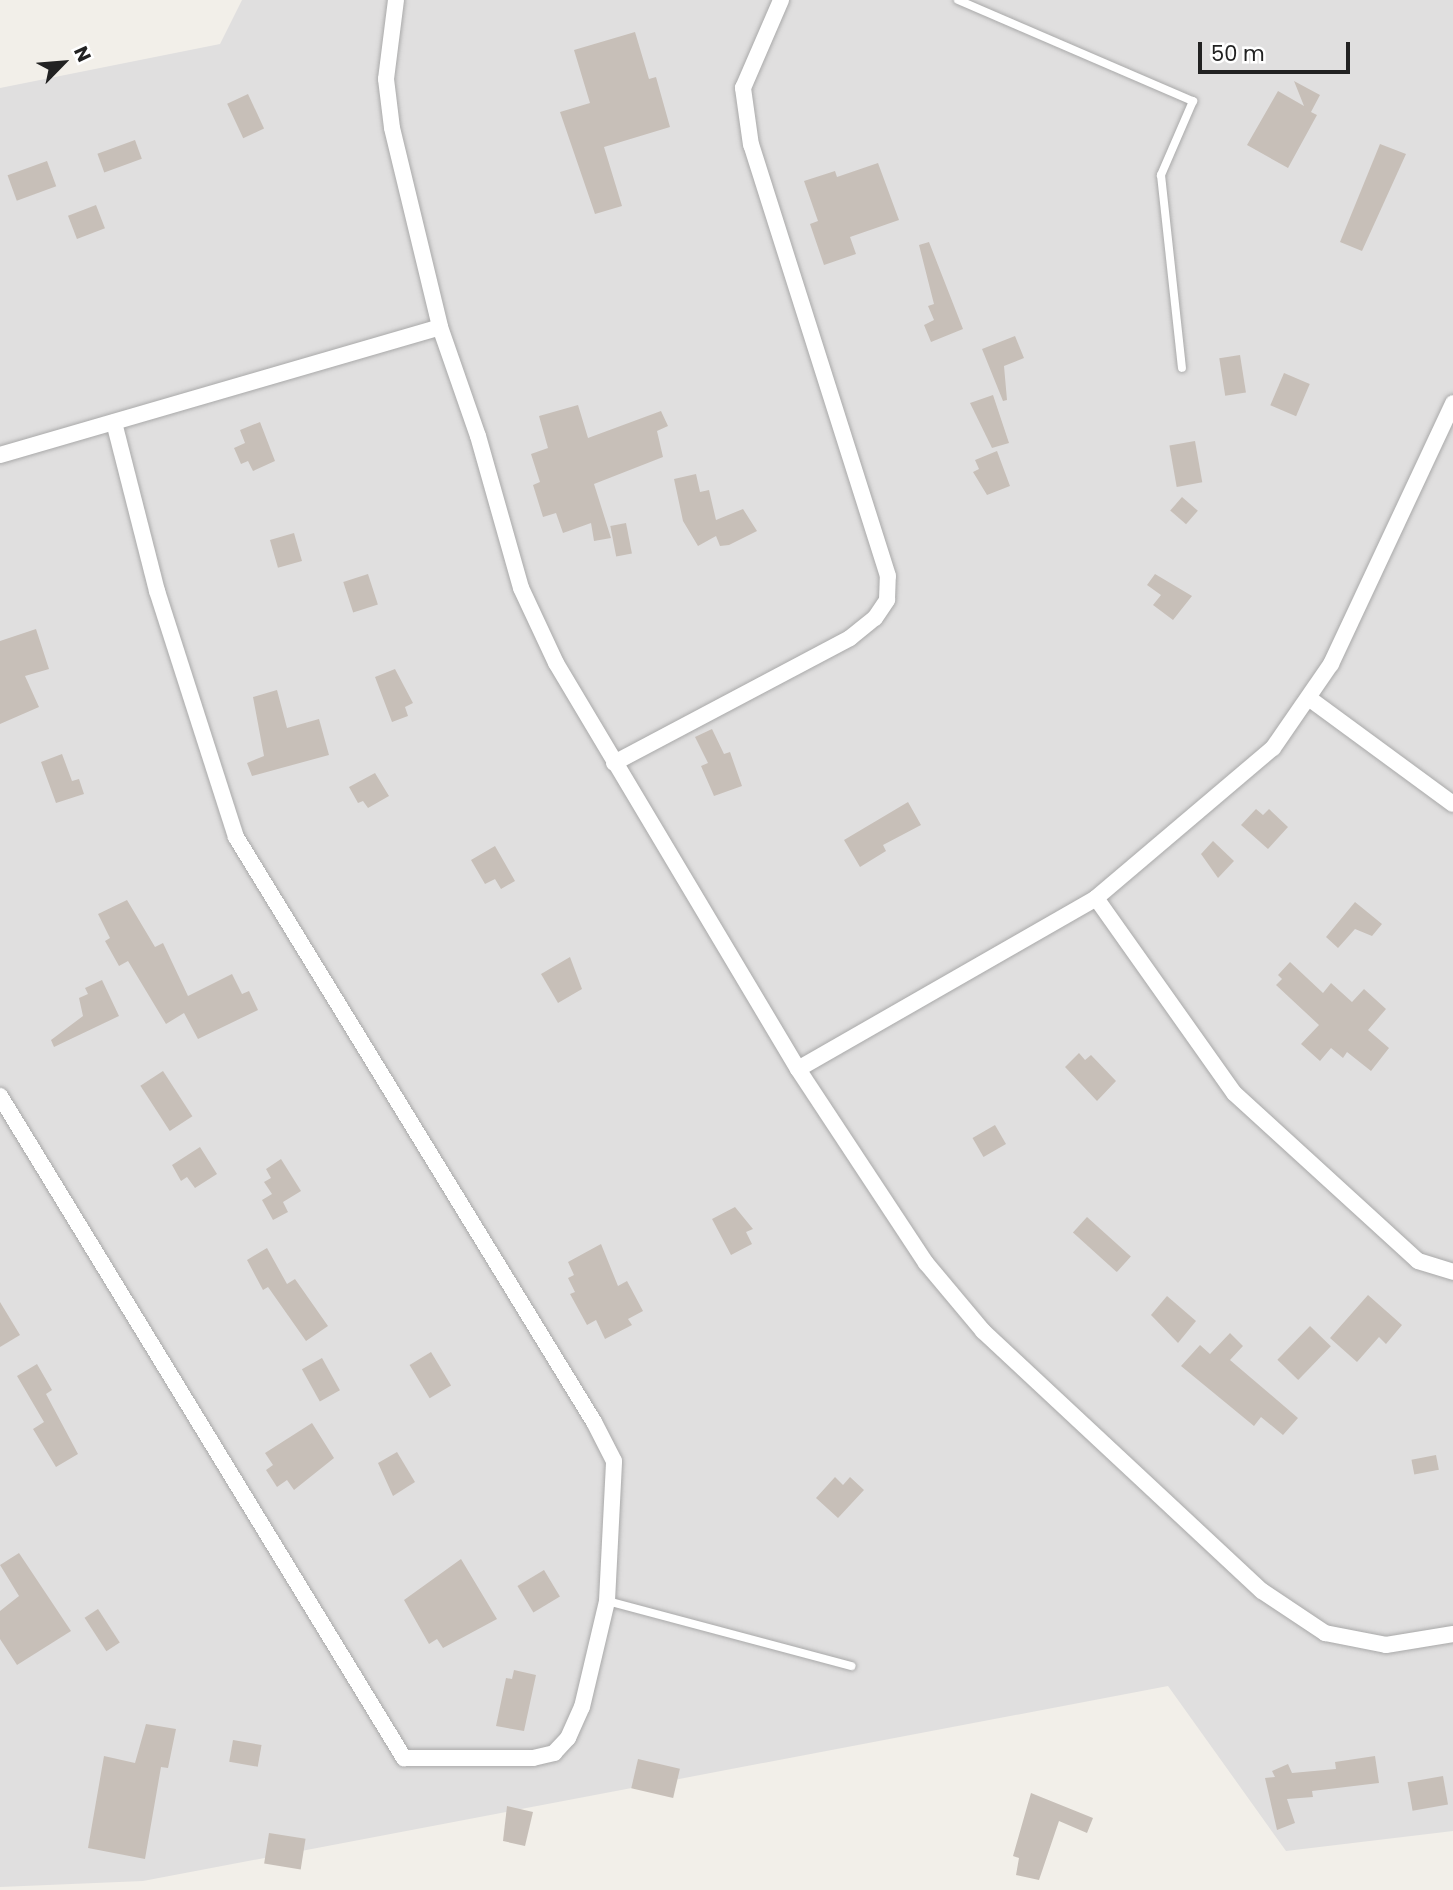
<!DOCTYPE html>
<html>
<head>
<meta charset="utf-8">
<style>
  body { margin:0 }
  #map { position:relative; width:1453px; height:1890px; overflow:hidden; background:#f2efe9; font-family:Poppins,sans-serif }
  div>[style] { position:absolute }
  .residential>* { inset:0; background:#e0dfdf }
  .building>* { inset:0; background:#c7bfb8; transform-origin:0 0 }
  .roads { filter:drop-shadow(0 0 2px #a9a9a9) drop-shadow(0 0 2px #a9a9a9) }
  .service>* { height:8px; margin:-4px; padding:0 4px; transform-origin:4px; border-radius:4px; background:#fff }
  .minor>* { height:16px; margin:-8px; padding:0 8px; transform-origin:8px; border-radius:8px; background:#fff }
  span { translate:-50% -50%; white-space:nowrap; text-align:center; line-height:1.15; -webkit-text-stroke:5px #fff; paint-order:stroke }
  .north { position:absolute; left:28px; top:28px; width:70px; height:70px; -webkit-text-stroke:5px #fff; paint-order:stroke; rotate:65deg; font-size:19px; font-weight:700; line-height:28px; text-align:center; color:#222 }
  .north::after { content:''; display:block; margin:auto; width:24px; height:32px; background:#222; clip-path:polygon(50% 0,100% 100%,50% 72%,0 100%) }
  .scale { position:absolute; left:1198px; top:42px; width:152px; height:32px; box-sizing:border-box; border:4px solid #222; border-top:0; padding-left:9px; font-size:21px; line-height:24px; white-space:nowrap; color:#222; -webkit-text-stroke:5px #fff; paint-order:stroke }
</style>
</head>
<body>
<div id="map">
  <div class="residential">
    <div style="clip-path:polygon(242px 0,1453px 0,1453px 1831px,1286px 1851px,1168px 1686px,143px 1881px,0 1887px,0 88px,220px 44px)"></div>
  </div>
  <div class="building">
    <div style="clip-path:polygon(635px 32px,649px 79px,656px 77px,670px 127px,604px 147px,622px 206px,595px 214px,560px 112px,590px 103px,574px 50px)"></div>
    <div style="clip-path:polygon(1294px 81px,1320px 95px,1311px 112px,1317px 115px,1288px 168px,1247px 145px,1278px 91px,1304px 106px)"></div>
    <div style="left:248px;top:94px;width:38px;height:23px;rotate:65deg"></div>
    <div style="left:135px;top:140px;width:20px;height:40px;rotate:70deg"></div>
    <div style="clip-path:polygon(1380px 144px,1406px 154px,1362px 251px,1340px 242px)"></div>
    <div style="left:47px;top:161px;width:27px;height:42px;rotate:70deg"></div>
    <div style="clip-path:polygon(878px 163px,899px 220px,850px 237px,856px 254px,824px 265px,810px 224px,818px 221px,804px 181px,835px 171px,837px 177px)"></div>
    <div style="left:96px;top:205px;width:25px;height:30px;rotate:69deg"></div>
    <div style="clip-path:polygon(929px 242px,963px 329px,931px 342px,924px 325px,934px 320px,928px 306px,934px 304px,919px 245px)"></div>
    <div style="clip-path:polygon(1015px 336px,1024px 358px,1004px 366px,1007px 400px,1003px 401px,982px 349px)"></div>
    <div style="left:1240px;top:355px;width:38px;height:21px;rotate:81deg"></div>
    <div style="left:1284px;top:373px;width:28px;height:35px;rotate:23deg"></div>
    <div style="clip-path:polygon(993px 395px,1009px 443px,992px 448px,970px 403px)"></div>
    <div style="clip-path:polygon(578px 405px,588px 438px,661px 411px,668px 426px,657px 431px,663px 457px,594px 484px,611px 538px,594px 541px,591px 523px,563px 533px,556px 513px,543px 517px,533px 485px,540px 482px,531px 454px,548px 448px,539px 416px)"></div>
    <div style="clip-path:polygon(260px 422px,275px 461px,253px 471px,248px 461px,241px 464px,234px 448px,245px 443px,240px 430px)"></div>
    <div style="left:1195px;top:441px;width:42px;height:26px;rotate:80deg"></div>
    <div style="clip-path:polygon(997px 451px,1010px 486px,987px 495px,973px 472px,979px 469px,975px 460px)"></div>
    <div style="clip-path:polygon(696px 474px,700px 492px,709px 490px,716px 520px,743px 509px,757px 531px,729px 545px,720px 546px,716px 536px,698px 546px,683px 521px,674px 479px)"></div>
    <div style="left:1182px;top:497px;width:21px;height:18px;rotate:41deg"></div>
    <div style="left:626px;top:523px;width:31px;height:16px;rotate:79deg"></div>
    <div style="left:294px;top:533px;width:29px;height:25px;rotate:74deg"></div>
    <div style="left:368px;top:574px;width:32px;height:26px;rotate:72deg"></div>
    <div style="clip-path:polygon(1155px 574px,1192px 596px,1173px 620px,1153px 605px,1161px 595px,1147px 585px)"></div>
    <div style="clip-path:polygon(36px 629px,49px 669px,25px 676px,39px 707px,0 724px,0 641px)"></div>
    <div style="clip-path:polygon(395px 669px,413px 703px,405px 707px,408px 716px,392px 722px,375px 677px)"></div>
    <div style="clip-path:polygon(277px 690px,287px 728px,319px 719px,329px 755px,252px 776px,247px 763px,264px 756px,253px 697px)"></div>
    <div style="clip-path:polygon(712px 729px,724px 754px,730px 752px,742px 786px,714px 796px,701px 766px,708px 763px,695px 737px)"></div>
    <div style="clip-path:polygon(62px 754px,72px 781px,79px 779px,84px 794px,56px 803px,41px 762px)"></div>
    <div style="clip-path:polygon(375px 773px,389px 796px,368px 808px,363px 801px,358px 803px,349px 787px)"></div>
    <div style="clip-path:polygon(908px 802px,921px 825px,883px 845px,886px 851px,860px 867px,844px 840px)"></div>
    <div style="clip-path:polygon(1256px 809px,1263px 815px,1269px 809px,1288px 827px,1268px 849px,1241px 825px)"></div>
    <div style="clip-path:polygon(1213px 841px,1234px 861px,1218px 878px,1201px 854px)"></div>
    <div style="clip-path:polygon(495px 846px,515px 881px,501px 889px,495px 879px,485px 884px,471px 860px)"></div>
    <div style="clip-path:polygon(127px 900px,155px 947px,163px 943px,188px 996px,232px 974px,242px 994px,249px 991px,258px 1010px,198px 1039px,184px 1013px,166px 1024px,128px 961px,119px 966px,105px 941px,110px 938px,98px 914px)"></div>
    <div style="clip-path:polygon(1355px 902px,1382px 924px,1372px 936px,1355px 929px,1338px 948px,1326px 937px)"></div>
    <div style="clip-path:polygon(570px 957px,582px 989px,558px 1003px,541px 974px)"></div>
    <div style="clip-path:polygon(1290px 962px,1323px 993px,1331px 983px,1352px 1002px,1364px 989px,1386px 1009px,1368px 1030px,1389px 1048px,1371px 1071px,1347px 1052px,1343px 1058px,1331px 1048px,1320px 1061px,1301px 1044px,1319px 1025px,1276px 985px,1282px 979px,1278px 975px)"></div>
    <div style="clip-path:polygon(102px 980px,119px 1016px,54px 1047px,51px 1040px,83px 1016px,79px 998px,88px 994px,85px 988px)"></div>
    <div style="clip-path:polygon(1079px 1053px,1085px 1060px,1091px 1055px,1116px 1081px,1097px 1101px,1065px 1067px)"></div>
    <div style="left:163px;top:1071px;width:54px;height:27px;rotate:57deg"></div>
    <div style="left:995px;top:1125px;width:22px;height:26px;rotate:60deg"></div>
    <div style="clip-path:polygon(200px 1147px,217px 1174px,195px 1188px,187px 1177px,181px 1181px,172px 1165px)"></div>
    <div style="clip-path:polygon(281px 1159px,301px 1191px,283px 1202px,288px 1212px,273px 1220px,262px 1200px,272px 1194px,264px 1182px,271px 1178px,266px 1169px)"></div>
    <div style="clip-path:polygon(735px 1207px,753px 1229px,746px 1232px,752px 1244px,731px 1255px,712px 1219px)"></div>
    <div style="left:1087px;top:1217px;width:59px;height:21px;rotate:42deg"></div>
    <div style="clip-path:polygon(601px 1244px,618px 1286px,627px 1281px,643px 1311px,628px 1319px,632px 1325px,605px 1339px,596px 1320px,587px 1325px,570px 1294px,575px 1292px,568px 1278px,574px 1275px,568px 1262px)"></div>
    <div style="clip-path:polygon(267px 1248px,287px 1284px,295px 1279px,328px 1326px,306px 1341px,268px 1287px,263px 1290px,247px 1260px)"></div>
    <div style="clip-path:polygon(1368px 1295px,1402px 1325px,1386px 1344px,1379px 1337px,1357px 1362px,1330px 1338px)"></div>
    <div style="clip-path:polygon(1167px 1296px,1196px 1321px,1178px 1343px,1151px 1315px)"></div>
    <div style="clip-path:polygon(0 1302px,20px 1335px,0 1347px)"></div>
    <div style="left:1310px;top:1326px;width:29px;height:47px;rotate:44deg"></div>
    <div style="clip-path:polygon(1230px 1333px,1243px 1346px,1230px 1360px,1298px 1418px,1283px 1435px,1261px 1417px,1254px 1426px,1181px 1366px,1200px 1345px,1210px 1354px)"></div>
    <div style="left:431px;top:1352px;width:39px;height:25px;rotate:59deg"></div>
    <div style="left:322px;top:1358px;width:37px;height:23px;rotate:61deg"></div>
    <div style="clip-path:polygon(37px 1364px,52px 1390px,46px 1394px,78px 1454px,56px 1467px,33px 1429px,44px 1422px,17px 1376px)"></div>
    <div style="clip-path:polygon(312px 1423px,334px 1458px,294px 1490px,287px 1480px,277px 1487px,266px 1470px,273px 1465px,265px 1453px)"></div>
    <div style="clip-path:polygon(397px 1452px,415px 1482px,393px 1496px,378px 1463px)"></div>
    <div style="left:1436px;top:1455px;width:15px;height:25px;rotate:79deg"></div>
    <div style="clip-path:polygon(835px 1477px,843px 1485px,850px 1477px,864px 1490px,838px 1518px,816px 1498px)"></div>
    <div style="clip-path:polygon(19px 1553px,71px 1631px,17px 1665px,0 1639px,0 1611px,19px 1596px,0 1565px)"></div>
    <div style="clip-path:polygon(461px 1559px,497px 1619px,443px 1648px,437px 1639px,429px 1644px,404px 1600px)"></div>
    <div style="left:544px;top:1570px;width:31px;height:31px;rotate:59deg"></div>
    <div style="left:98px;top:1609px;width:40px;height:16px;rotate:57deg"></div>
    <div style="clip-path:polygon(514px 1670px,536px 1675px,524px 1731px,496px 1726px,506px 1678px,512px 1679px)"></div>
    <div style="clip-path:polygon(146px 1724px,176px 1729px,168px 1768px,161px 1767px,145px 1859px,88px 1848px,104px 1756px,135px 1763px)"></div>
    <div style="left:233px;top:1740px;width:29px;height:22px;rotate:10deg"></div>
    <div style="clip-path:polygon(1375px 1756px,1379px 1783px,1312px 1791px,1313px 1797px,1287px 1799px,1295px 1823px,1277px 1830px,1265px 1778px,1275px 1777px,1272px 1771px,1288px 1764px,1292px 1773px,1336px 1769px,1335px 1762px)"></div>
    <div style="left:638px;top:1759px;width:43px;height:30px;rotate:13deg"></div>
    <div style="left:1443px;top:1776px;width:29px;height:36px;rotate:80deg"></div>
    <div style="clip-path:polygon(1031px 1793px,1093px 1818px,1087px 1833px,1059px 1821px,1039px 1880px,1016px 1875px,1019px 1858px,1013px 1856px)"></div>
    <div style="clip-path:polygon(507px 1806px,533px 1812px,525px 1846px,503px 1841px)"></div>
    <div style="left:269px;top:1833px;width:37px;height:31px;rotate:9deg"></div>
  </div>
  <div class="roads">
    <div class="service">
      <div style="left:958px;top:0;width:256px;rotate:23.3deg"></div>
      <div style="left:1193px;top:101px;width:81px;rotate:113.4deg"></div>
      <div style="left:1161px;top:175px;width:194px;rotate:83.8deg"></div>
      <div style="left:607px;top:1601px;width:253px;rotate:14.9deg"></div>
    </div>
    <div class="minor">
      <div style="left:396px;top:0;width:80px;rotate:97.2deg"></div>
      <div style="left:386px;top:79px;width:49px;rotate:83deg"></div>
      <div style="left:392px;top:128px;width:205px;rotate:76.4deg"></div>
      <div style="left:440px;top:327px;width:115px;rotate:70.8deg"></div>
      <div style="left:478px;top:436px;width:158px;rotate:74.2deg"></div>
      <div style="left:521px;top:588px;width:83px;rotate:65deg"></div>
      <div style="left:556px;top:663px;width:473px;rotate:59.2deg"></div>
      <div style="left:798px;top:1069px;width:232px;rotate:56.6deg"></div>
      <div style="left:926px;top:1263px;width:89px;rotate:50deg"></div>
      <div style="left:983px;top:1331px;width:381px;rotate:43deg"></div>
      <div style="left:1262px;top:1591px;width:76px;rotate:33.7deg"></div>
      <div style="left:1325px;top:1633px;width:62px;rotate:11.1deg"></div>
      <div style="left:1386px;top:1645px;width:68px;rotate:-9.3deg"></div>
      <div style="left:0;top:455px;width:458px;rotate:-16.2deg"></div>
      <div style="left:1310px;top:699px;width:177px;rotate:36.3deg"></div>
      <div style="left:614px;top:763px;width:267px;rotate:-27.9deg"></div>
      <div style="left:850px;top:638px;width:32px;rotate:-39deg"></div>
      <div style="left:875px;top:618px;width:22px;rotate:-56deg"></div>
      <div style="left:887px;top:600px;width:24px;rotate:-88deg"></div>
      <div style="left:888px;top:576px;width:452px;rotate:-107.6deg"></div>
      <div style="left:751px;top:145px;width:58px;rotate:-98deg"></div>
      <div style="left:743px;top:88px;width:96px;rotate:-66.6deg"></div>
      <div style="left:1096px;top:898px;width:239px;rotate:54.7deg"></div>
      <div style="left:1234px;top:1093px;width:249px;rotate:42.4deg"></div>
      <div style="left:1418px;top:1261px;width:37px;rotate:17deg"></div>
      <div style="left:798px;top:1069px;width:344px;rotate:-29.8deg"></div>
      <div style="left:1096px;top:898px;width:232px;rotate:-40.3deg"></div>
      <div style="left:1273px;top:748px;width:102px;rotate:-55.4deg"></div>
      <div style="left:1331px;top:664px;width:288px;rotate:-64.9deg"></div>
      <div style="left:0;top:1096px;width:776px;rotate:58.61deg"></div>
      <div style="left:404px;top:1758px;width:129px"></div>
      <div style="left:533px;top:1758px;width:22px;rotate:-13deg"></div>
      <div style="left:554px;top:1753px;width:21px;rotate:-47deg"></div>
      <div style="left:568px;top:1738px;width:34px;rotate:-66deg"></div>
      <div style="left:582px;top:1707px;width:109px;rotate:-76.7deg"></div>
      <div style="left:607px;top:1601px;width:140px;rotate:-87.1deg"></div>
      <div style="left:614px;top:1461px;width:44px;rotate:-117.1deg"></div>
      <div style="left:594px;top:1422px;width:686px;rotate:-121.47deg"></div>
      <div style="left:236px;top:837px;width:258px;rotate:-107.8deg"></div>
      <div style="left:157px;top:591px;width:174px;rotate:-104.3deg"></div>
    </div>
  </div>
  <div class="north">N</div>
  <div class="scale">50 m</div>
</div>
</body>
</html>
